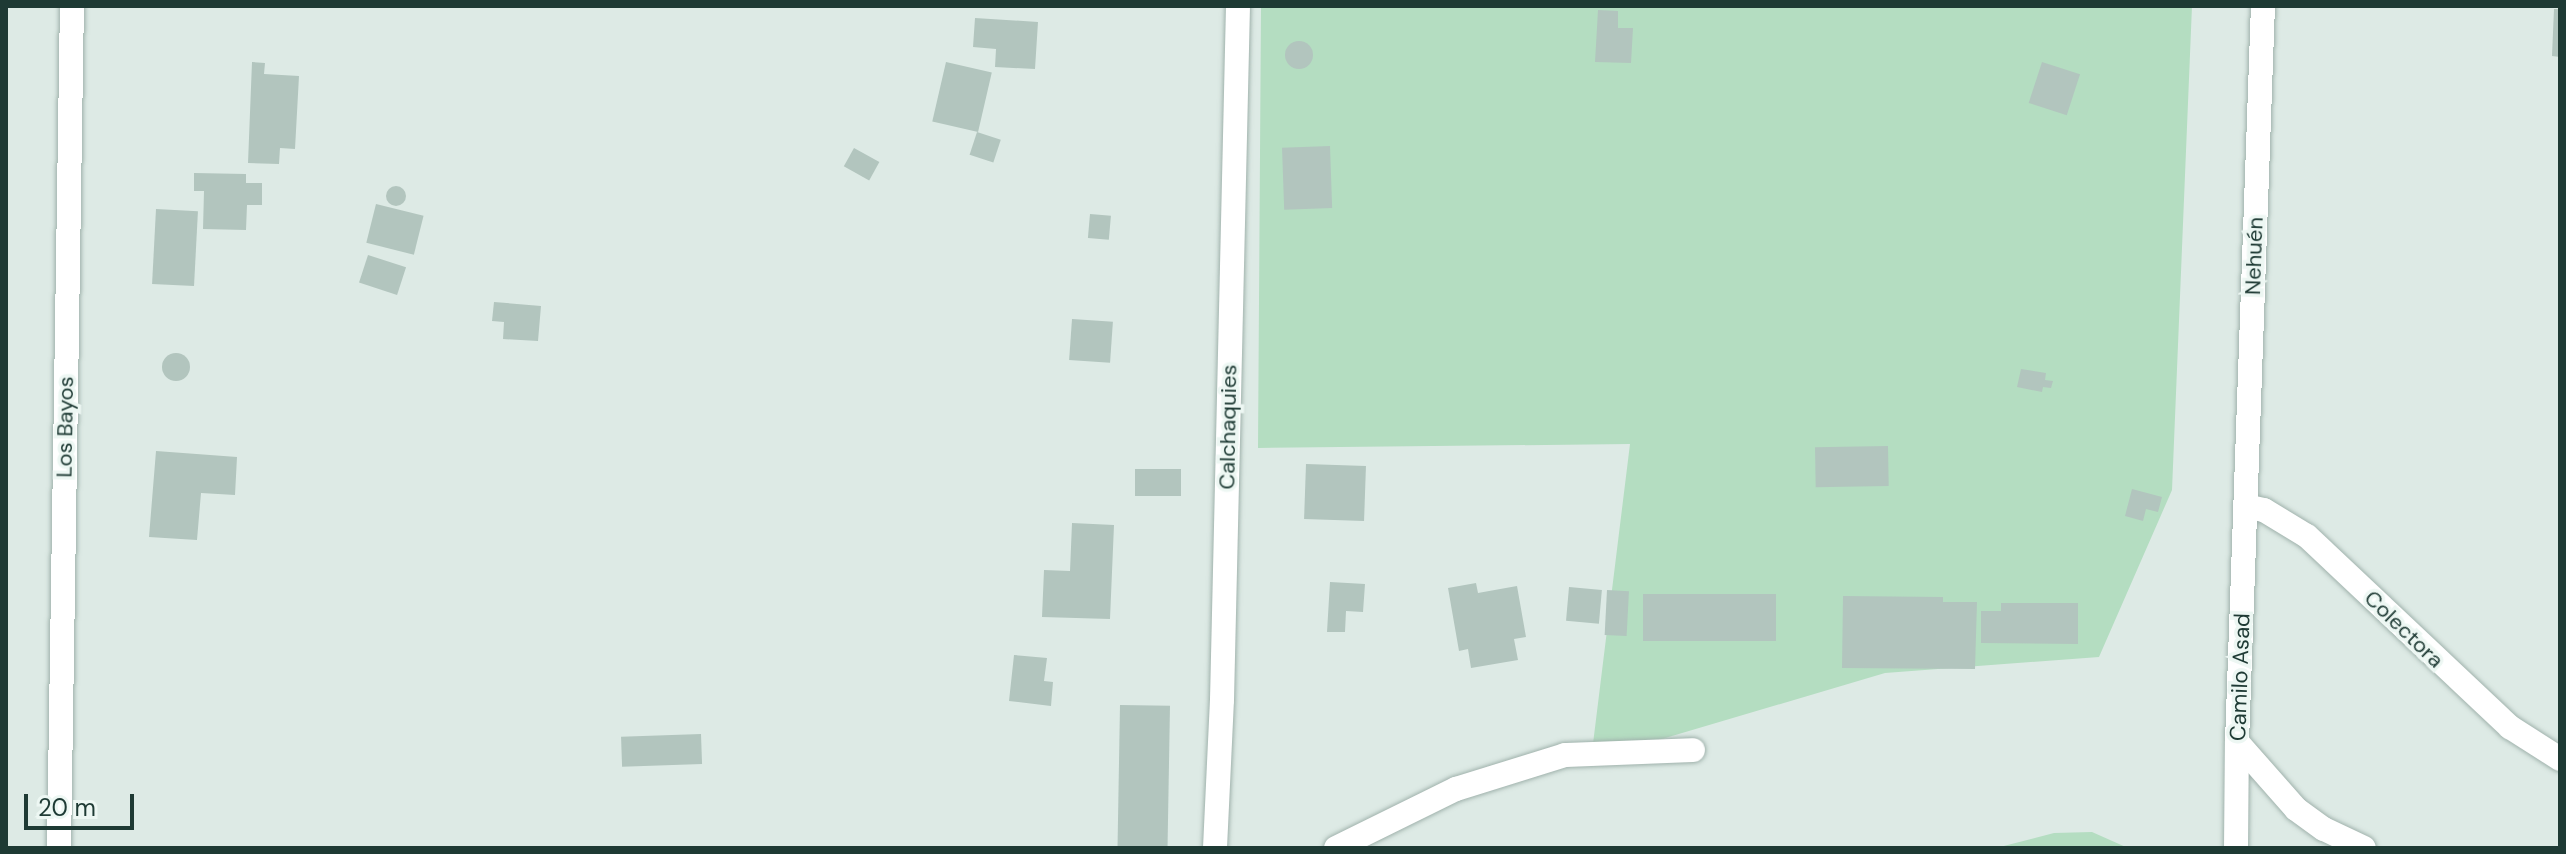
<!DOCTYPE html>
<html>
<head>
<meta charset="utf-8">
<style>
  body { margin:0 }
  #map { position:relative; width:2566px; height:854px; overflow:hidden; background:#ddeae5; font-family:"DM Sans",sans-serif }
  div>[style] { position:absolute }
  .green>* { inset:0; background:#b4ddc1 }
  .building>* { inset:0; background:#b2c5be; transform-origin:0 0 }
  .round { border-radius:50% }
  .roads { filter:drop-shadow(0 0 2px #a0b2ac) drop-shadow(0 0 2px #a0b2ac) }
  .street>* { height:24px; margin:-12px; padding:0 12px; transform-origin:12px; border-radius:12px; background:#fff }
  .secondary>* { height:24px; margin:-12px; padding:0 12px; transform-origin:12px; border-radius:12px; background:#fff }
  span { translate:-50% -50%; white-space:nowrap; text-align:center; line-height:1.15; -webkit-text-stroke:7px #edf7f3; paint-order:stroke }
  .street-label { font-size:22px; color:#1e3a34 }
  .frame { position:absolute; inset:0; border:8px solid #1e3a34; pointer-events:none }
  .scale { position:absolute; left:24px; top:794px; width:110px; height:36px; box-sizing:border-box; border:4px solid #1e3a34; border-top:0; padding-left:10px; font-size:24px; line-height:28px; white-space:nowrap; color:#1e3a34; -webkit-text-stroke:6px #edf7f3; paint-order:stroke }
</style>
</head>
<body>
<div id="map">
  <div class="green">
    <div style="clip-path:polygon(1261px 6px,2192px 6px,2172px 490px,2099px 657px,1885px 673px,1591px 760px,1630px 444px,1258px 448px)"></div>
    <div style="clip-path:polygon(2092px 832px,2128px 848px,1996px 848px,2054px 833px)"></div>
  </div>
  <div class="building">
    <div style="clip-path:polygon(2554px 9px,2560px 9px,2560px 57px,2552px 56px)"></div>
    <div style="clip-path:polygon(1598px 10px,1618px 11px,1618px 28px,1633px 28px,1631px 63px,1595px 62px)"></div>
    <div style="clip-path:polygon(975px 18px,1038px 22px,1035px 69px,995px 67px,996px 49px,973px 47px)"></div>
    <div class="round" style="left:1285px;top:41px;width:28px;height:28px"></div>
    <div style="clip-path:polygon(252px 62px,265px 63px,264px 74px,299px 76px,295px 149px,280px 148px,279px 164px,248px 163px)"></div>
    <div style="left:946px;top:62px;width:47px;height:61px;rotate:13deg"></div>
    <div style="left:2042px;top:62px;width:40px;height:43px;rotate:18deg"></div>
    <div style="left:977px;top:132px;width:25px;height:24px;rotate:18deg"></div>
    <div style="left:1330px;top:146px;width:62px;height:48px;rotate:88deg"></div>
    <div style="left:854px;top:148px;width:29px;height:21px;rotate:29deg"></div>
    <div style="clip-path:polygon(194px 173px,246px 174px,246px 183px,262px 183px,262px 205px,247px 205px,246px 230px,203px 229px,204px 191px,194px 191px)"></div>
    <div class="round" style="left:386px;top:186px;width:20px;height:20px"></div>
    <div style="left:376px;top:204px;width:49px;height:40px;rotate:14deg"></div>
    <div style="left:156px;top:209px;width:42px;height:75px;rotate:3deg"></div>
    <div style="left:1090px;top:214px;width:21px;height:24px;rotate:5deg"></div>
    <div style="left:368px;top:255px;width:40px;height:29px;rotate:18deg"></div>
    <div style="clip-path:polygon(494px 302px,541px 306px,538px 341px,503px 339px,504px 322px,492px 321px)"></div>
    <div style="left:1072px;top:319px;width:41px;height:41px;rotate:4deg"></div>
    <div class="round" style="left:162px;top:353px;width:28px;height:28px"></div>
    <div style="clip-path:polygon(2021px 369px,2046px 373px,2045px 380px,2053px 381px,2051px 388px,2043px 387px,2042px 392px,2017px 387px)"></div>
    <div style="left:1888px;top:446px;width:40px;height:73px;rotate:89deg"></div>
    <div style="clip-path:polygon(156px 451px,237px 457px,235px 495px,201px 493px,197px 540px,149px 537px)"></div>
    <div style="left:1306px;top:464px;width:60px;height:55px;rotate:2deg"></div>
    <div style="left:1135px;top:469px;width:46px;height:27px"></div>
    <div style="clip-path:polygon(2132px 489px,2162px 497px,2158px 512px,2146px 509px,2143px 521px,2125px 516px)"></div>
    <div style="clip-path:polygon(1072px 523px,1114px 525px,1110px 619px,1042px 617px,1044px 570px,1070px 571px)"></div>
    <div style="clip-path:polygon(1330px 582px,1365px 584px,1363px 612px,1346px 611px,1345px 632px,1327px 632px)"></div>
    <div style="clip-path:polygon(1476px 583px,1478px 593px,1517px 586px,1526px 637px,1514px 639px,1518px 660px,1471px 668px,1468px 649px,1459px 651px,1448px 588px)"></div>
    <div style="left:1569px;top:587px;width:33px;height:34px;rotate:5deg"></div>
    <div style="left:1607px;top:590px;width:22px;height:45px;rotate:3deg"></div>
    <div style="left:1643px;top:594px;width:133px;height:47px"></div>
    <div style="clip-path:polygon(1843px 596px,1943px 597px,1943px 602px,1977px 602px,1975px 669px,1842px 668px)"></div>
    <div style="clip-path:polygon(2001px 603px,2078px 603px,2078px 644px,1981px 643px,1981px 611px,2001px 611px)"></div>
    <div style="clip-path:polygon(1014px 655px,1047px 658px,1044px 681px,1053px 682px,1051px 706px,1009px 701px)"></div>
    <div style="left:1120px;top:705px;width:50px;height:143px;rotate:1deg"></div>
    <div style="left:701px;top:734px;width:30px;height:80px;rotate:88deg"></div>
  </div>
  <div class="roads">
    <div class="street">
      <div style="left:2245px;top:506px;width:19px;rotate:12deg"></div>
      <div style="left:2264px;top:510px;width:50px;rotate:31.2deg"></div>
      <div style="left:2307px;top:536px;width:279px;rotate:43.3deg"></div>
      <div style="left:2510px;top:727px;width:59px;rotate:32.6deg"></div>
      <div style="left:2237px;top:742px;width:89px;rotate:48.6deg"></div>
      <div style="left:2296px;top:809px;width:34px;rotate:36deg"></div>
      <div style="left:2324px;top:829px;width:44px;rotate:25.4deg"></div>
      <div style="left:59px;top:848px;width:842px;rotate:-89.12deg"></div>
      <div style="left:1215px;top:848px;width:148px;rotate:-87.3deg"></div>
      <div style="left:1222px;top:700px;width:694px;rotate:-88.68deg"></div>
      <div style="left:1336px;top:848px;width:134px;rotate:-26.2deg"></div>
      <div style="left:1456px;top:789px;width:114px;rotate:-17.3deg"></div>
      <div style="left:1565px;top:755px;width:128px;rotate:-2.2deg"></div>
    </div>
    <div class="secondary">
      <div style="left:2236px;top:848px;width:106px;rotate:-89.5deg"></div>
      <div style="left:2237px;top:742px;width:736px;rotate:-87.98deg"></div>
    </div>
  </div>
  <div class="street-label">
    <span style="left:2254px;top:256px;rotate:-88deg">Nehuén</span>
    <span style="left:65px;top:427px;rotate:-89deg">Los Bayos</span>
    <span style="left:1228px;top:427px;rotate:-89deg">Calchaquies</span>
    <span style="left:2404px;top:629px;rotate:44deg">Colectora</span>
    <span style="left:2240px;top:677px;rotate:-88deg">Camilo Asad</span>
  </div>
  <div class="frame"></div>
  <div class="scale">20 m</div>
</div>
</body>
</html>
